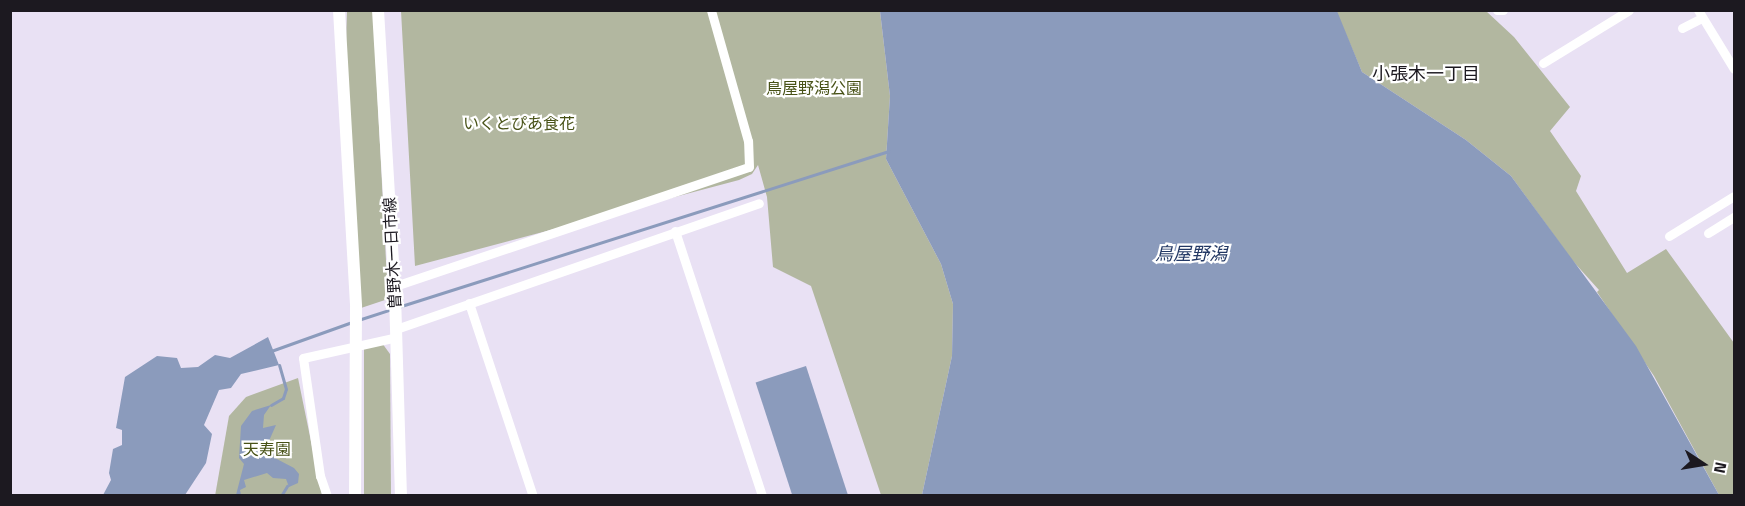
<!DOCTYPE html>
<html>
<head>
<meta charset="utf-8">
<style>
  body { margin:0 }
  #map { position:relative; width:1745px; height:506px; overflow:hidden; background:#e9e1f4; font-family:"Titillium Web","Noto Sans JP",sans-serif }
  div>[style] { position:absolute }
  .green>* { inset:0; background:#b2b7a0 }
  .water>* { inset:0; background:#8b9bbc; transform-origin:0 0 }
  .stream>* { height:3px; margin:-1.5px; padding:0 1.5px; transform-origin:1.5px; border-radius:1.5px; background:#8b9bbc }
  .minor>* { height:9px; margin:-4.5px; padding:0 4.5px; transform-origin:4.5px; border-radius:4.5px; background:#fff }
  .secondary>* { height:12px; margin:-6px; padding:0 6px; transform-origin:6px; border-radius:6px; background:#fff }
  span { translate:-50% -50%; white-space:nowrap; text-align:center; line-height:1.15; -webkit-text-stroke:4.5px #fff; paint-order:stroke }
  .park-label { font-size:16px; color:#485217 }
  .street-label { font-size:16px; color:#1c1920 }
  .neighbourhood-label { font-size:18px; color:#1c1920 }
  .water-label { font-size:18px; color:#233864; font-style:italic }
  .frame { position:absolute; inset:0; border:12px solid #1c1920; pointer-events:none }
  .north { position:absolute; left:1673px; top:434px; width:60px; height:60px; -webkit-text-stroke:4px #fff; paint-order:stroke; rotate:102deg; font-size:16px; font-weight:700; line-height:24px; text-align:center; color:#1c1920 }
  .north::after { content:''; display:block; margin:auto; width:21px; height:27px; background:#1c1920; clip-path:polygon(50% 0,100% 100%,50% 72%,0 100%) }
</style>
</head>
<body>
<div id="map">
  <div class="green">
    <div style="clip-path:polygon(347px 11px,373px 11px,388px 299px,361px 308px,346px 44px)"></div>
    <div style="clip-path:polygon(401px 11px,880px 11px,890px 96px,886px 159px,941px 264px,953px 304px,952px 356px,922px 495px,881px 495px,811px 286px,773px 267px,767px 197px,758px 165px,752px 174px,739px 180px,415px 266px)"></div>
    <div style="clip-path:polygon(1336px 11px,1486px 11px,1514px 37px,1570px 107px,1550px 131px,1581px 176px,1576px 191px,1627px 273px,1666px 249px,1734px 343px,1734px 495px,1719px 495px,1654px 376px,1597px 292px,1599px 290px,1572px 260px,1511px 176px,1466px 140px,1362px 72px)"></div>
    <div style="clip-path:polygon(382px 343px,390px 354px,391px 495px,364px 495px,364px 348px)"></div>
    <div style="clip-path:polygon(298px 378px,322px 495px,215px 496px,229px 416px,246px 397px)"></div>
  </div>
  <div class="water">
    <div style="clip-path:polygon(880px 11px,1337px 11px,1362px 72px,1466px 140px,1511px 176px,1636px 346px,1719px 495px,922px 495px,952px 356px,953px 304px,941px 264px,886px 159px,890px 96px)"></div>
    <div style="clip-path:polygon(268px 337px,279px 365px,241px 374px,231px 388px,219px 390px,204px 425px,212px 434px,206px 463px,185px 495px,103px 495px,111px 480px,109px 473px,113px 449px,122px 445px,122px 430px,116px 428px,125px 377px,157px 356px,177px 358px,181px 368px,198px 367px,215px 355px,230px 358px)"></div>
    <div style="left:806px;top:366px;width:136px;height:53px;rotate:72deg"></div>
    <div style="clip-path:polygon(271px 405px,264px 415px,263px 428px,276px 425px,269px 441px,276px 443px,273px 457px,294px 468px,299px 474px,298px 483px,289px 487px,286px 479px,273px 478px,267px 473px,244px 480px,246px 487px,240px 490px,241px 495px,236px 495px,244px 464px,239px 458px,241px 426px,252px 411px)"></div>
  </div>
  <div class="stream">
    <div style="left:398px;top:307px;width:515px;rotate:-17.63deg"></div>
    <div style="left:358px;top:320px;width:36px;rotate:-18deg"></div>
    <div style="left:271px;top:351px;width:86px;rotate:-19.7deg"></div>
    <div style="left:271px;top:405px;width:14px;rotate:-30deg"></div>
    <div style="left:283px;top:398px;width:9px;rotate:-72deg"></div>
    <div style="left:286px;top:389px;width:25px;rotate:-106deg"></div>
    <div style="left:281px;top:496px;width:12px;rotate:-59deg"></div>
  </div>
  <div class="minor">
    <div style="left:1497px;top:10px;width:6px"></div>
    <div style="left:1698px;top:10px;width:69px;rotate:58.6deg"></div>
    <div style="left:1682px;top:28px;width:22px;rotate:-27deg"></div>
    <div style="left:1543px;top:63px;width:101px;rotate:-31.6deg"></div>
    <div style="left:675px;top:231px;width:279px;rotate:71.8deg"></div>
    <div style="left:1708px;top:233px;width:31px;rotate:-32deg"></div>
    <div style="left:1669px;top:236px;width:76px;rotate:-31.6deg"></div>
    <div style="left:395px;top:286px;width:373px;rotate:-18.6deg"></div>
    <div style="left:749px;top:167px;width:26px;rotate:-92deg"></div>
    <div style="left:748px;top:141px;width:136px;rotate:-105.8deg"></div>
    <div style="left:469px;top:303px;width:203px;rotate:71.7deg"></div>
    <div style="left:396px;top:329px;width:384px;rotate:-19.1deg"></div>
    <div style="left:327px;top:496px;width:21px;rotate:-109deg"></div>
    <div style="left:320px;top:476px;width:119px;rotate:-98.2deg"></div>
    <div style="left:303px;top:358px;width:96px;rotate:-12.6deg"></div>
  </div>
  <div class="secondary">
    <div style="left:339px;top:10px;width:297px;rotate:86.7deg"></div>
    <div style="left:356px;top:307px;width:189px;rotate:90.3deg"></div>
    <div style="left:378px;top:10px;width:286px;rotate:86.6deg"></div>
    <div style="left:395px;top:295px;width:201px;rotate:88.3deg"></div>
  </div>
  <div class="park-label">
    <span style="left:814px;top:88px">鳥屋野潟公園</span>
    <span style="left:519px;top:123px">いくとぴあ食花</span>
    <span style="left:267px;top:449px">天寿園</span>
  </div>
  <div class="street-label">
    <span style="left:392px;top:253px;rotate:-93deg">曽野木一日市線</span>
  </div>
  <div class="neighbourhood-label">
    <span style="left:1426px;top:74px">小張木一丁目</span>
  </div>
  <div class="water-label">
    <span style="left:1191px;top:254px">鳥屋野潟</span>
  </div>
  <div class="frame"></div>
  <div class="north">N</div>
</div>
</body>
</html>
